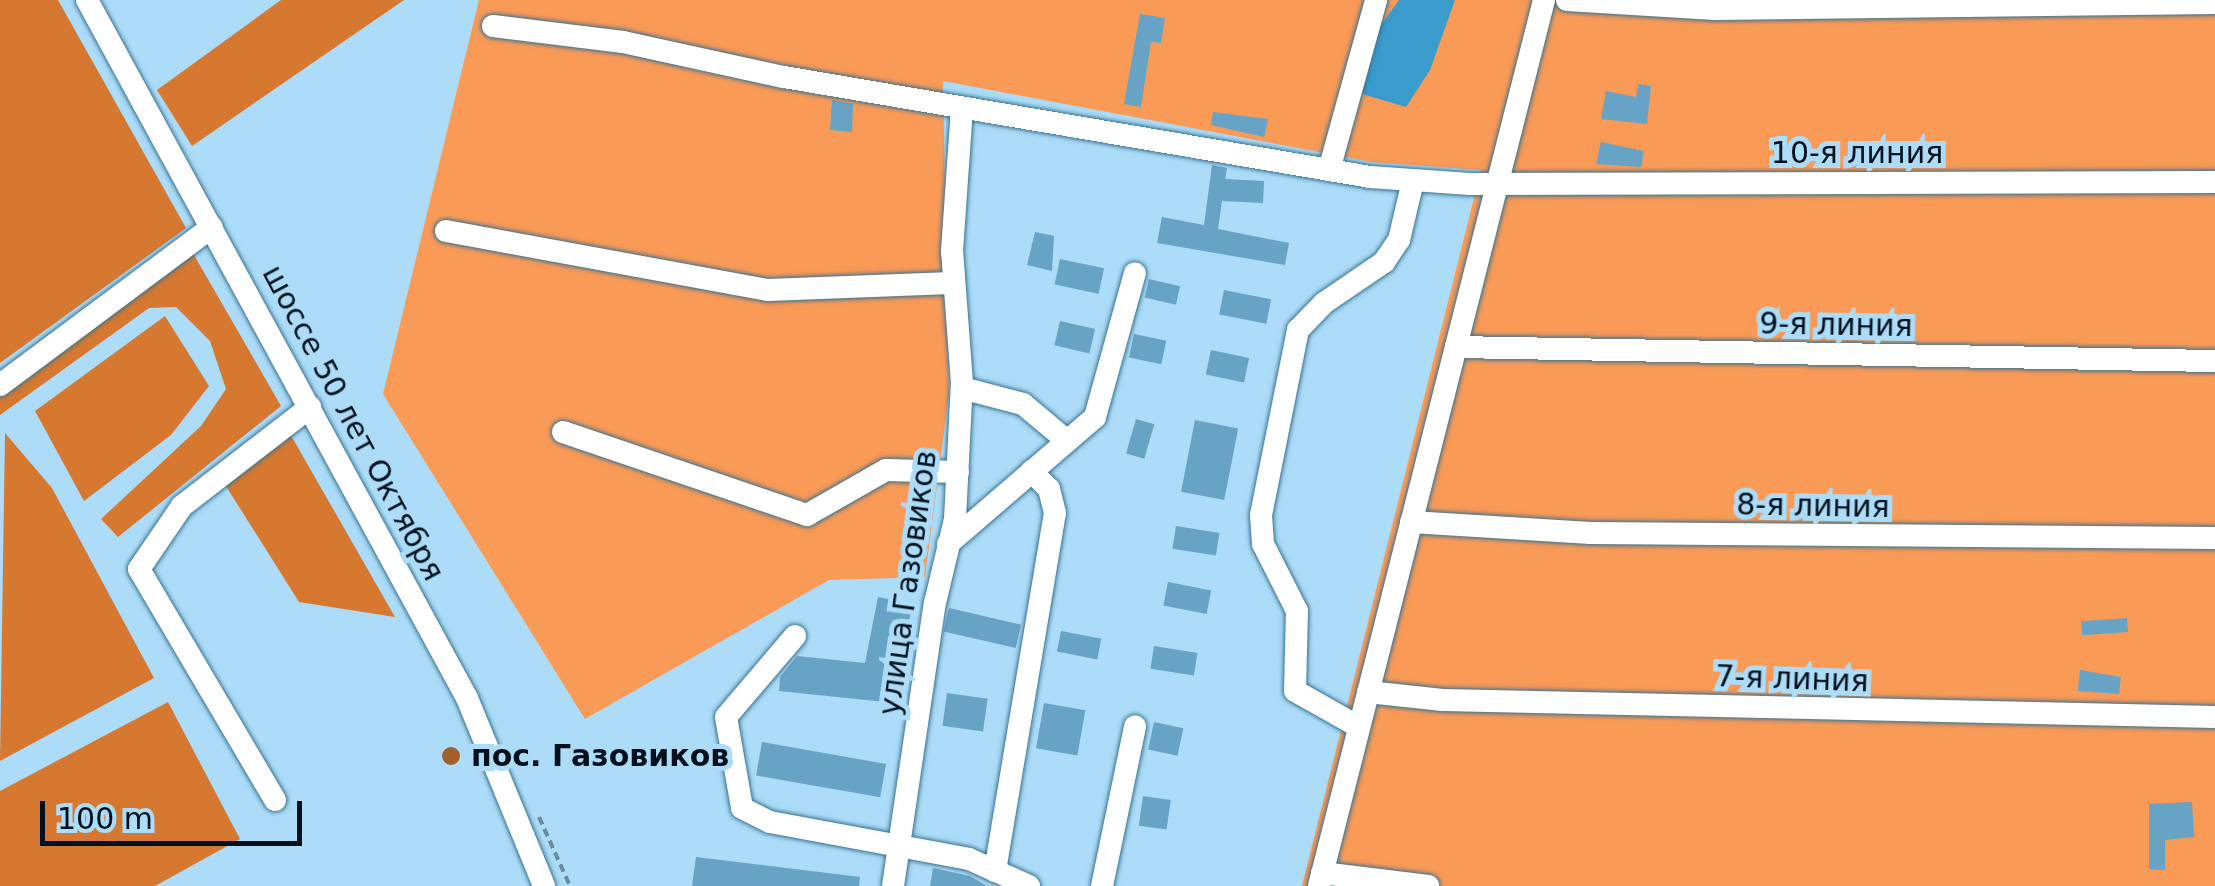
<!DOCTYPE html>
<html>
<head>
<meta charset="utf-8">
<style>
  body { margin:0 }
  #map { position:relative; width:2215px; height:886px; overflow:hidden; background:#acdcf8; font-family:"DejaVu Sans",sans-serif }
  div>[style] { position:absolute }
  .green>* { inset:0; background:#f99a57 }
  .forest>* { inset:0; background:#d77830 }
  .water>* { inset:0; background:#399ccd }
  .building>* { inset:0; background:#67a3c4; transform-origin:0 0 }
  .path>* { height:4px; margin-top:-2px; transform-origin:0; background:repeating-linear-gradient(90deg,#678ba0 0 8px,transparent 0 13px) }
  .roads { filter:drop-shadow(0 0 2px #387393) drop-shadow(0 0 2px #387393) }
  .minor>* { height:22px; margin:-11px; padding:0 11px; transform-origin:11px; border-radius:11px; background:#fff }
  .dots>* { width:28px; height:28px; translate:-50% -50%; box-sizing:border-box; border:5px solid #acdcf8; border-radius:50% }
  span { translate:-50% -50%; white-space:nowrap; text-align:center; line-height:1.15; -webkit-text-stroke:10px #acdcf8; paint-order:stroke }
  .street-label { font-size:30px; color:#00111d }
  .poi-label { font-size:30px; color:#00111d; font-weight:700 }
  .left { translate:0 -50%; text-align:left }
  .scale { position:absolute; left:40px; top:801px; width:262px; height:45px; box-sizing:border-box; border:5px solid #00111d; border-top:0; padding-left:12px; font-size:30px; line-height:35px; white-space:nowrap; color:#00111d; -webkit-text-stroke:8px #acdcf8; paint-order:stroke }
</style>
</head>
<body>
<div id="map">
  <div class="green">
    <div style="clip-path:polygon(479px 0,2215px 0,2215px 886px,1302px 886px,1481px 170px,1372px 162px,943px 81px,949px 394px,925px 577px,829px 580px,585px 719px,383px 394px)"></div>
  </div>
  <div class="forest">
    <div style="clip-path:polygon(0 0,58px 0,186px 228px,0 363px)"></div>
    <div style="clip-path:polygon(281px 0,404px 0,192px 146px,157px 90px)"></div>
    <div style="clip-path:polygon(190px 248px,281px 406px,118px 537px,101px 519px,201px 426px,226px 389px,210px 341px,176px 307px,149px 308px,0 415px,0 385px)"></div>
    <div style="clip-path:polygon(165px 316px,209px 386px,171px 435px,84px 501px,35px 411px)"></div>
    <div style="clip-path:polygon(289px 432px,395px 617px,299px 602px,224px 483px)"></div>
    <div style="clip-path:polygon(5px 433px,52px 488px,154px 678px,0 761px)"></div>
    <div style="clip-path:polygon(168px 702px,240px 839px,155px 886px,0 886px,0 791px)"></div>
  </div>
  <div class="water">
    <div style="clip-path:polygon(1399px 0,1455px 0,1430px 70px,1406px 107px,1362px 94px,1381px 25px)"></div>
  </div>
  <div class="building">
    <div style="clip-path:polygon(1140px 14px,1165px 18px,1161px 43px,1151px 42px,1141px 107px,1124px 104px)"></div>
    <div style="clip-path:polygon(1638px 84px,1651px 86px,1647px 124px,1601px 119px,1606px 91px,1636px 97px)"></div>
    <div style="clip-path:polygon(832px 100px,853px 104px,852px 132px,830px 130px)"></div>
    <div style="clip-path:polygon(1213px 112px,1268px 119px,1264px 137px,1211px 125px)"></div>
    <div style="clip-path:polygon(1601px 142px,1644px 151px,1641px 167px,1596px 164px)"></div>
    <div style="clip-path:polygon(1212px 165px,1227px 168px,1225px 179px,1264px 181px,1263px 203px,1222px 201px,1218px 229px,1289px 243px,1285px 265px,1157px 243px,1162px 217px,1204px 225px)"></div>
    <div style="clip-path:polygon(1035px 232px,1054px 236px,1052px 271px,1027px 265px)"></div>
    <div style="left:1060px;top:259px;width:45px;height:26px;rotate:12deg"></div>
    <div style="left:1149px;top:279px;width:32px;height:19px;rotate:13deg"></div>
    <div style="left:1224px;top:290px;width:48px;height:25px;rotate:11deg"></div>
    <div style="left:1060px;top:321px;width:36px;height:25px;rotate:13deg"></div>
    <div style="left:1134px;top:334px;width:33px;height:24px;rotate:12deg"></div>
    <div style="left:1211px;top:350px;width:39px;height:25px;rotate:12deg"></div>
    <div style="left:1136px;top:419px;width:19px;height:36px;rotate:16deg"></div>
    <div style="left:1195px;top:420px;width:44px;height:73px;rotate:11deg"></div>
    <div style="left:1176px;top:526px;width:44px;height:23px;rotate:9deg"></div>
    <div style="left:1168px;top:582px;width:44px;height:24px;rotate:11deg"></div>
    <div style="clip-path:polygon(878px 597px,913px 604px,908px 625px,892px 622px,886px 665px,899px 667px,895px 703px,779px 691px,780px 677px,797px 656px,865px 663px)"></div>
    <div style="left:949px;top:608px;width:74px;height:24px;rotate:13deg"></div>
    <div style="left:2127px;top:618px;width:14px;height:46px;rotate:86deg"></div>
    <div style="left:1061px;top:631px;width:41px;height:21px;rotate:11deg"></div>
    <div style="left:1154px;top:646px;width:44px;height:23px;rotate:9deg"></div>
    <div style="clip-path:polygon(2080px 670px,2121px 677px,2119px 694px,2078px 691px)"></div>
    <div style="left:947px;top:693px;width:41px;height:33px;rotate:8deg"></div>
    <div style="left:1044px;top:703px;width:42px;height:46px;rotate:10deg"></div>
    <div style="left:1154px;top:722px;width:30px;height:28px;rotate:12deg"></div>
    <div style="left:762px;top:742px;width:126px;height:34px;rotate:10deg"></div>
    <div style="left:1143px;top:796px;width:28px;height:30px;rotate:8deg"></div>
    <div style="clip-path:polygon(2192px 802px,2194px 837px,2165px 840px,2165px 870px,2149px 869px,2149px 804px)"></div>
    <div style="clip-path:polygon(696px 857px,860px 877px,859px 886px,692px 886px)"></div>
    <div style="clip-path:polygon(933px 868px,970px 876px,987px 886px,930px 886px)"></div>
  </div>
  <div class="path">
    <div style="left:539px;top:817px;width:76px;rotate:65.8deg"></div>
  </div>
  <div class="roads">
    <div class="minor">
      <div style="left:87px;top:0;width:795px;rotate:61.44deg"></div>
      <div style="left:467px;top:698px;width:203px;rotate:67.7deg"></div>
      <div style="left:1567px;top:0;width:148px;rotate:3.5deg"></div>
      <div style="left:1715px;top:9px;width:500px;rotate:-0.69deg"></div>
      <div style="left:493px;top:26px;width:131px;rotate:7deg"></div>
      <div style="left:623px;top:42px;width:165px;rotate:12.3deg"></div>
      <div style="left:784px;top:77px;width:594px;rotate:9.68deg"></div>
      <div style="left:1370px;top:177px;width:100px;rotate:4deg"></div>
      <div style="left:1470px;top:184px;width:745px;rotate:-0.15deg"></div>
      <div style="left:1329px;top:170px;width:176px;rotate:-74.5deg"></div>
      <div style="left:446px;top:231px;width:327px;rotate:10.4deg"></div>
      <div style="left:768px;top:290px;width:186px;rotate:-2.2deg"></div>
      <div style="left:1456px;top:347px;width:759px;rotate:1.06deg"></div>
      <div style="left:0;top:385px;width:264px;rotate:-36.7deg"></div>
      <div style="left:962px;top:388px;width:63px;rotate:14.7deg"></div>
      <div style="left:1023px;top:404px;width:56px;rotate:39.9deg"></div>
      <div style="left:563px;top:432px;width:258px;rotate:18.8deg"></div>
      <div style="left:807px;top:515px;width:91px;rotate:-29.7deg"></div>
      <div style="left:886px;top:470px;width:72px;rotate:1.6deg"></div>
      <div style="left:1411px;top:522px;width:180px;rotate:3.5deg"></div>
      <div style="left:1591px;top:533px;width:624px;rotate:0.46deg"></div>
      <div style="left:948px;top:544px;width:194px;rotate:-40.8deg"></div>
      <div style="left:1095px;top:417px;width:149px;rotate:-74.5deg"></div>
      <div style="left:795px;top:636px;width:106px;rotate:130.4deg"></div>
      <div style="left:726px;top:717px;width:92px;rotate:80deg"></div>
      <div style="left:742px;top:808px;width:31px;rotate:27deg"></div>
      <div style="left:770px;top:822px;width:202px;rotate:10.5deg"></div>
      <div style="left:969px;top:859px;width:66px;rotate:24.2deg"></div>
      <div style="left:1368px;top:692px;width:75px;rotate:6.1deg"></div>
      <div style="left:1443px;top:700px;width:772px;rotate:1.26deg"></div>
      <div style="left:1359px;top:727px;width:73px;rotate:-150.6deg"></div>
      <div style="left:1295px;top:691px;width:80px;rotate:-88.6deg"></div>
      <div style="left:1297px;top:611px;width:75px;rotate:-116.9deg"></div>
      <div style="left:1263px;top:544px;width:29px;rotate:-94deg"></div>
      <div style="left:1261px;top:515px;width:189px;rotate:-78.7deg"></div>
      <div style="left:1298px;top:330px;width:37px;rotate:-46deg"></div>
      <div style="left:1324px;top:303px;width:73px;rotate:-34.3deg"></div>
      <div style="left:1384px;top:262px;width:27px;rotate:-56deg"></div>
      <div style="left:1399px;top:240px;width:61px;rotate:-76.7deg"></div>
      <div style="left:275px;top:800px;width:268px;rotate:-120.5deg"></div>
      <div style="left:139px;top:569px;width:76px;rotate:-55.7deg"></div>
      <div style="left:182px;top:506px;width:162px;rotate:-37.7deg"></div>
      <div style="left:995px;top:871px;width:363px;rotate:-80.5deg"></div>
      <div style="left:1055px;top:513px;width:25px;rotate:-104deg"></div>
      <div style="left:1049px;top:489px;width:25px;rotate:-135deg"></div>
      <div style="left:1322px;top:873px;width:107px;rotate:7deg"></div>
      <div style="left:893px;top:886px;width:286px;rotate:-81.6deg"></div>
      <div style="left:935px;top:603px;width:86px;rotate:-76.6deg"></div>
      <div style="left:955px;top:519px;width:136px;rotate:-87.1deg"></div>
      <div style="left:962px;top:383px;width:132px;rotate:-94.3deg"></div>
      <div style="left:952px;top:251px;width:143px;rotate:-86deg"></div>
      <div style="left:1102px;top:886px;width:163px;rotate:-78.3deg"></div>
      <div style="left:1319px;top:886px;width:914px;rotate:-75.75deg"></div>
    </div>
  </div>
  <div class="dots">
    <div style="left:451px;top:756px;background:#a25f2e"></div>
  </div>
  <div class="street-label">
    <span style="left:1857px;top:153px">10-я линия</span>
    <span style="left:1836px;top:325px;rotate:1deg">9-я линия</span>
    <span style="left:353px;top:423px;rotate:62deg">шоссе 50 лет Октября</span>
    <span style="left:1813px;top:506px;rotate:1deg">8-я линия</span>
    <span style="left:908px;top:583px;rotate:-82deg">улица Газовиков</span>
    <span style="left:1792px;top:679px;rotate:2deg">7-я линия</span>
  </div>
  <div class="poi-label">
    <span class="left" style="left:471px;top:756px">пос. Газовиков</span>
  </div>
  <div class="scale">100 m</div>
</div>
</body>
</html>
